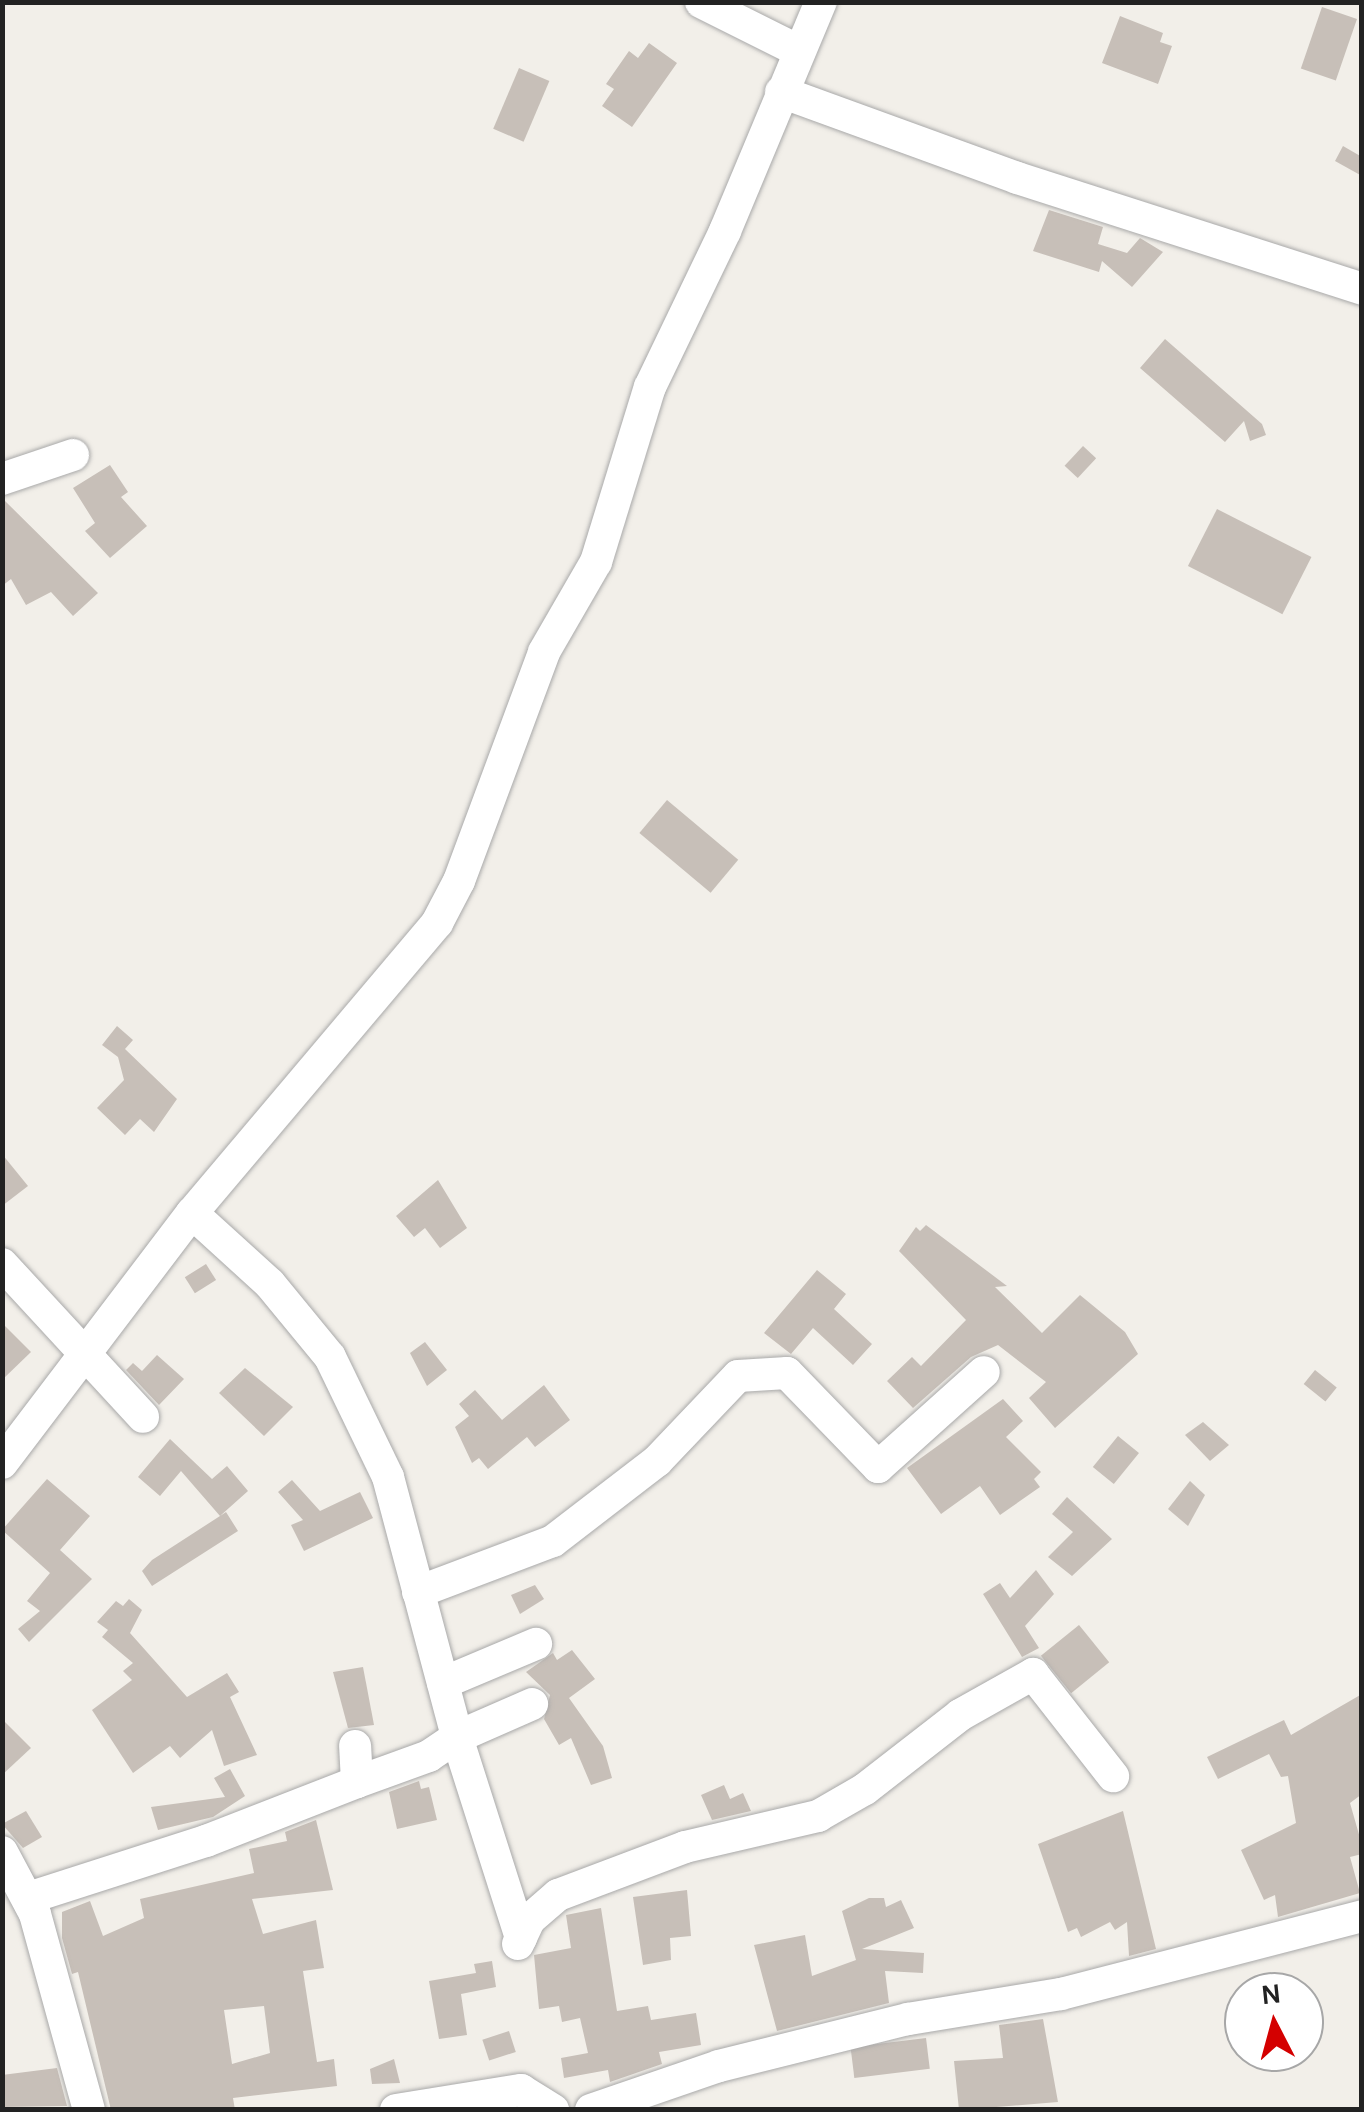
<!DOCTYPE html>
<html>
<head>
<meta charset="utf-8">
<style>
  body { margin:0 }
  #map { position:relative; width:1364px; height:2112px; overflow:hidden; background:#f2efe9; font-family:Karla,sans-serif }
  div>[style] { position:absolute }
  .building>* { inset:0; background:#c7bfb8; transform-origin:0 0 }
  .roads { filter:drop-shadow(0 0 2px #a9a9a9) drop-shadow(0 0 2px #a9a9a9) }
  .minor>* { height:32px; margin:-16px; padding:0 16px; transform-origin:16px; border-radius:16px; background:#fff }
  span { translate:-50% -50%; white-space:nowrap; text-align:center; line-height:1.15; -webkit-text-stroke:8px #fff; paint-order:stroke }
  .frame { position:absolute; inset:0; border:5px solid #222; pointer-events:none }
  .north { position:absolute; left:1224px; top:1972px; width:100px; height:100px; box-sizing:border-box; background:#fff; border:2px solid #a7a7a7; border-radius:50%; rotate:354deg; font-size:28px; font-weight:700; line-height:40px; text-align:center; color:#222 }
  .north::after { content:''; display:block; margin:auto; width:35px; height:45px; background:#d40000; clip-path:polygon(50% 0,100% 100%,50% 72%,0 100%) }
</style>
</head>
<body>
<div id="map">
  <div class="building">
    <div style="left:1322px;top:7px;width:37px;height:65px;rotate:19deg"></div>
    <div style="clip-path:polygon(1120px 16px,1163px 33px,1160px 42px,1172px 46px,1158px 84px,1102px 63px)"></div>
    <div style="clip-path:polygon(649px 43px,677px 63px,632px 127px,602px 106px,614px 89px,606px 84px,629px 51px,638px 58px)"></div>
    <div style="left:519px;top:68px;width:33px;height:66px;rotate:23deg"></div>
    <div style="clip-path:polygon(1343px 146px,1362px 157px,1362px 176px,1335px 161px)"></div>
    <div style="clip-path:polygon(1049px 210px,1103px 227px,1098px 244px,1127px 253px,1140px 238px,1163px 252px,1132px 287px,1102px 261px,1099px 272px,1033px 251px)"></div>
    <div style="clip-path:polygon(1165px 339px,1262px 424px,1266px 435px,1250px 441px,1244px 421px,1225px 442px,1140px 368px)"></div>
    <div style="left:1083px;top:446px;width:18px;height:27px;rotate:43deg"></div>
    <div style="clip-path:polygon(110px 465px,128px 492px,121px 497px,147px 526px,110px 558px,85px 531px,95px 523px,73px 488px)"></div>
    <div style="clip-path:polygon(2px 498px,98px 593px,73px 616px,51px 592px,26px 605px,11px 579px,2px 586px)"></div>
    <div style="left:1217px;top:509px;width:106px;height:64px;rotate:27deg"></div>
    <div style="left:667px;top:800px;width:93px;height:43px;rotate:40deg"></div>
    <div style="clip-path:polygon(117px 1026px,133px 1040px,125px 1049px,177px 1099px,154px 1132px,140px 1119px,125px 1135px,97px 1108px,124px 1080px,118px 1057px,102px 1045px)"></div>
    <div style="clip-path:polygon(2px 1154px,28px 1186px,2px 1206px)"></div>
    <div style="clip-path:polygon(438px 1180px,467px 1228px,440px 1248px,425px 1228px,414px 1237px,396px 1216px)"></div>
    <div style="clip-path:polygon(926px 1225px,1007px 1286px,995px 1287px,1042px 1333px,1080px 1295px,1125px 1332px,1138px 1354px,1055px 1428px,1029px 1398px,1046px 1382px,998px 1345px,971px 1357px,913px 1408px,887px 1381px,912px 1357px,921px 1366px,966px 1320px,899px 1251px,916px 1227px,920px 1231px)"></div>
    <div style="left:206px;top:1264px;width:19px;height:25px;rotate:58deg"></div>
    <div style="clip-path:polygon(817px 1270px,846px 1294px,834px 1309px,872px 1344px,853px 1365px,813px 1328px,791px 1354px,764px 1333px)"></div>
    <div style="clip-path:polygon(2px 1323px,31px 1352px,2px 1380px)"></div>
    <div style="clip-path:polygon(425px 1342px,447px 1370px,427px 1386px,410px 1353px)"></div>
    <div style="clip-path:polygon(157px 1355px,184px 1379px,159px 1405px,126px 1370px,133px 1363px,142px 1371px)"></div>
    <div style="clip-path:polygon(245px 1368px,293px 1407px,264px 1436px,219px 1393px)"></div>
    <div style="left:1315px;top:1370px;width:28px;height:18px;rotate:39deg"></div>
    <div style="clip-path:polygon(544px 1385px,570px 1420px,535px 1447px,527px 1437px,488px 1469px,479px 1458px,472px 1463px,455px 1427px,469px 1416px,459px 1404px,475px 1390px,502px 1420px)"></div>
    <div style="clip-path:polygon(1003px 1399px,1023px 1421px,1006px 1437px,1041px 1472px,1034px 1479px,1040px 1487px,1000px 1515px,980px 1486px,941px 1514px,907px 1468px)"></div>
    <div style="clip-path:polygon(1203px 1422px,1229px 1445px,1210px 1461px,1185px 1435px)"></div>
    <div style="left:1118px;top:1436px;width:27px;height:40px;rotate:39deg"></div>
    <div style="clip-path:polygon(170px 1439px,212px 1479px,227px 1466px,248px 1491px,220px 1516px,226px 1512px,238px 1531px,152px 1586px,142px 1571px,152px 1560px,220px 1516px,181px 1471px,160px 1496px,138px 1477px)"></div>
    <div style="clip-path:polygon(47px 1479px,90px 1516px,60px 1550px,92px 1579px,29px 1642px,18px 1629px,40px 1611px,27px 1601px,50px 1573px,2px 1530px)"></div>
    <div style="clip-path:polygon(292px 1480px,320px 1511px,360px 1492px,373px 1518px,304px 1551px,291px 1525px,303px 1520px,278px 1492px)"></div>
    <div style="clip-path:polygon(1190px 1481px,1205px 1495px,1188px 1526px,1168px 1509px)"></div>
    <div style="clip-path:polygon(1067px 1497px,1112px 1539px,1072px 1576px,1048px 1557px,1073px 1532px,1052px 1514px)"></div>
    <div style="clip-path:polygon(1036px 1570px,1054px 1594px,1025px 1626px,1039px 1648px,1022px 1657px,983px 1594px,1000px 1583px,1010px 1598px)"></div>
    <div style="clip-path:polygon(535px 1585px,544px 1599px,520px 1614px,511px 1595px)"></div>
    <div style="clip-path:polygon(129px 1599px,142px 1610px,130px 1633px,187px 1697px,227px 1673px,239px 1692px,230px 1697px,257px 1755px,224px 1766px,212px 1730px,180px 1758px,170px 1746px,133px 1773px,92px 1710px,132px 1680px,123px 1671px,133px 1663px,102px 1637px,108px 1630px,97px 1622px,116px 1601px,123px 1606px)"></div>
    <div style="left:1079px;top:1625px;width:48px;height:49px;rotate:51deg"></div>
    <div style="clip-path:polygon(572px 1650px,595px 1679px,569px 1698px,603px 1746px,612px 1778px,591px 1785px,571px 1738px,559px 1745px,544px 1719px,550px 1695px,526px 1672px,553px 1653px,557px 1660px)"></div>
    <div style="clip-path:polygon(363px 1667px,374px 1725px,348px 1728px,333px 1672px)"></div>
    <div style="clip-path:polygon(1362px 1694px,1362px 1794px,1350px 1803px,1362px 1845px,1362px 1854px,1350px 1857px,1360px 1893px,1278px 1917px,1275px 1895px,1264px 1900px,1241px 1850px,1296px 1823px,1288px 1776px,1281px 1777px,1269px 1754px,1218px 1779px,1207px 1757px,1284px 1720px,1291px 1735px)"></div>
    <div style="clip-path:polygon(2px 1719px,31px 1748px,2px 1775px)"></div>
    <div style="clip-path:polygon(230px 1769px,245px 1796px,213px 1817px,158px 1830px,151px 1807px,225px 1797px,214px 1778px)"></div>
    <div style="clip-path:polygon(419px 1781px,421px 1789px,429px 1787px,437px 1820px,397px 1829px,389px 1792px)"></div>
    <div style="clip-path:polygon(724px 1785px,730px 1799px,743px 1793px,751px 1811px,712px 1820px,701px 1795px)"></div>
    <div style="clip-path:polygon(26px 1811px,42px 1837px,23px 1848px,2px 1824px)"></div>
    <div style="clip-path:polygon(1123px 1811px,1156px 1949px,1129px 1956px,1127px 1922px,1115px 1930px,1110px 1922px,1081px 1937px,1077px 1928px,1068px 1932px,1038px 1844px)"></div>
    <div style="clip-path:polygon(evenodd,316px 1820px,333px 1890px,252px 1899px,263px 1934px,316px 1920px,324px 1968px,303px 1971px,317px 2062px,334px 2059px,337px 2086px,233px 2098px,235px 2110px,111px 2110px,78px 1972px,72px 1974px,62px 1938px,62px 1912px,90px 1901px,103px 1936px,144px 1918px,140px 1899px,254px 1873px,249px 1849px,287px 1841px,285px 1832px,316px 1820px,264px 2006px,270px 2053px,232px 2064px,224px 2010px,264px 2006px)"></div>
    <div style="clip-path:polygon(687px 1890px,691px 1936px,670px 1938px,671px 1960px,643px 1965px,633px 1897px)"></div>
    <div style="clip-path:polygon(869px 1898px,884px 1898px,886px 1907px,901px 1900px,914px 1928px,862px 1949px,924px 1953px,923px 1973px,885px 1971px,889px 2003px,777px 2031px,754px 1945px,805px 1935px,812px 1976px,856px 1960px,842px 1911px)"></div>
    <div style="clip-path:polygon(601px 1908px,617px 2011px,648px 2006px,651px 2020px,696px 2013px,701px 2045px,659px 2052px,662px 2064px,610px 2082px,608px 2070px,564px 2078px,561px 2058px,588px 2053px,580px 2018px,562px 2022px,559px 2006px,539px 2009px,534px 1955px,571px 1948px,566px 1915px)"></div>
    <div style="clip-path:polygon(492px 1961px,496px 1987px,461px 1994px,467px 2035px,439px 2039px,429px 1981px,476px 1973px,474px 1964px)"></div>
    <div style="clip-path:polygon(1043px 2019px,1058px 2102px,959px 2110px,954px 2061px,1003px 2058px,999px 2025px)"></div>
    <div style="left:509px;top:2031px;width:22px;height:28px;rotate:72deg"></div>
    <div style="left:926px;top:2038px;width:31px;height:76px;rotate:83deg"></div>
    <div style="clip-path:polygon(394px 2059px,400px 2083px,372px 2084px,370px 2069px)"></div>
    <div style="clip-path:polygon(57px 2068px,67px 2106px,2px 2107px,2px 2075px)"></div>
  </div>
  <div class="roads">
    <div class="minor">
      <div style="left:701px;top:2px;width:110px;rotate:26.6deg"></div>
      <div style="left:781px;top:92px;width:251px;rotate:20deg"></div>
      <div style="left:1017px;top:178px;width:362px;rotate:17.8deg"></div>
      <div style="left:2px;top:479px;width:75px;rotate:-18.7deg"></div>
      <div style="left:192px;top:1213px;width:105px;rotate:42.3deg"></div>
      <div style="left:270px;top:1284px;width:94px;rotate:50.6deg"></div>
      <div style="left:330px;top:1357px;width:133px;rotate:64.2deg"></div>
      <div style="left:388px;top:1477px;width:269px;rotate:75.1deg"></div>
      <div style="left:457px;top:1737px;width:34px;rotate:146deg"></div>
      <div style="left:429px;top:1756px;width:77px;rotate:160.1deg"></div>
      <div style="left:2px;top:1264px;width:208px;rotate:47.3deg"></div>
      <div style="left:2px;top:1463px;width:314px;rotate:-52.8deg"></div>
      <div style="left:192px;top:1213px;width:380px;rotate:-49.8deg"></div>
      <div style="left:437px;top:923px;width:47px;rotate:-62.4deg"></div>
      <div style="left:459px;top:881px;width:244px;rotate:-69.6deg"></div>
      <div style="left:544px;top:652px;width:104px;rotate:-60deg"></div>
      <div style="left:596px;top:562px;width:183px;rotate:-72.9deg"></div>
      <div style="left:650px;top:387px;width:173px;rotate:-64.3deg"></div>
      <div style="left:725px;top:231px;width:248px;rotate:-67.3deg"></div>
      <div style="left:418px;top:1592px;width:144px;rotate:-20.7deg"></div>
      <div style="left:553px;top:1541px;width:131px;rotate:-37.6deg"></div>
      <div style="left:657px;top:1461px;width:117px;rotate:-46.4deg"></div>
      <div style="left:738px;top:1376px;width:49px;rotate:-3.5deg"></div>
      <div style="left:787px;top:1373px;width:131px;rotate:45.9deg"></div>
      <div style="left:878px;top:1467px;width:142px;rotate:-41.9deg"></div>
      <div style="left:443px;top:1683px;width:101px;rotate:-22.8deg"></div>
      <div style="left:2px;top:1852px;width:70px;rotate:62deg"></div>
      <div style="left:35px;top:1914px;width:203px;rotate:74.6deg"></div>
      <div style="left:28px;top:1898px;width:187px;rotate:-17.8deg"></div>
      <div style="left:206px;top:1841px;width:162px;rotate:-21.3deg"></div>
      <div style="left:357px;top:1782px;width:36px;rotate:-93deg"></div>
      <div style="left:521px;top:1938px;width:211px;rotate:-107.7deg"></div>
      <div style="left:457px;top:1737px;width:82px;rotate:-23.7deg"></div>
      <div style="left:518px;top:1944px;width:26px;rotate:-65deg"></div>
      <div style="left:529px;top:1920px;width:38px;rotate:-41deg"></div>
      <div style="left:558px;top:1895px;width:136px;rotate:-20.7deg"></div>
      <div style="left:685px;top:1847px;width:137px;rotate:-13.1deg"></div>
      <div style="left:818px;top:1816px;width:54px;rotate:-29.9deg"></div>
      <div style="left:865px;top:1789px;width:120px;rotate:-37.9deg"></div>
      <div style="left:960px;top:1715px;width:84px;rotate:-29.3deg"></div>
      <div style="left:1033px;top:1674px;width:130px;rotate:51.9deg"></div>
      <div style="left:396px;top:2110px;width:127px;rotate:-9.1deg"></div>
      <div style="left:521px;top:2090px;width:38px;rotate:32deg"></div>
      <div style="left:591px;top:2110px;width:135px;rotate:-19deg"></div>
      <div style="left:719px;top:2066px;width:195px;rotate:-14deg"></div>
      <div style="left:908px;top:2019px;width:155px;rotate:-9.3deg"></div>
      <div style="left:1061px;top:1994px;width:311px;rotate:-14.5deg"></div>
    </div>
  </div>
  <div class="frame"></div>
  <div class="north">N</div>
</div>
</body>
</html>
